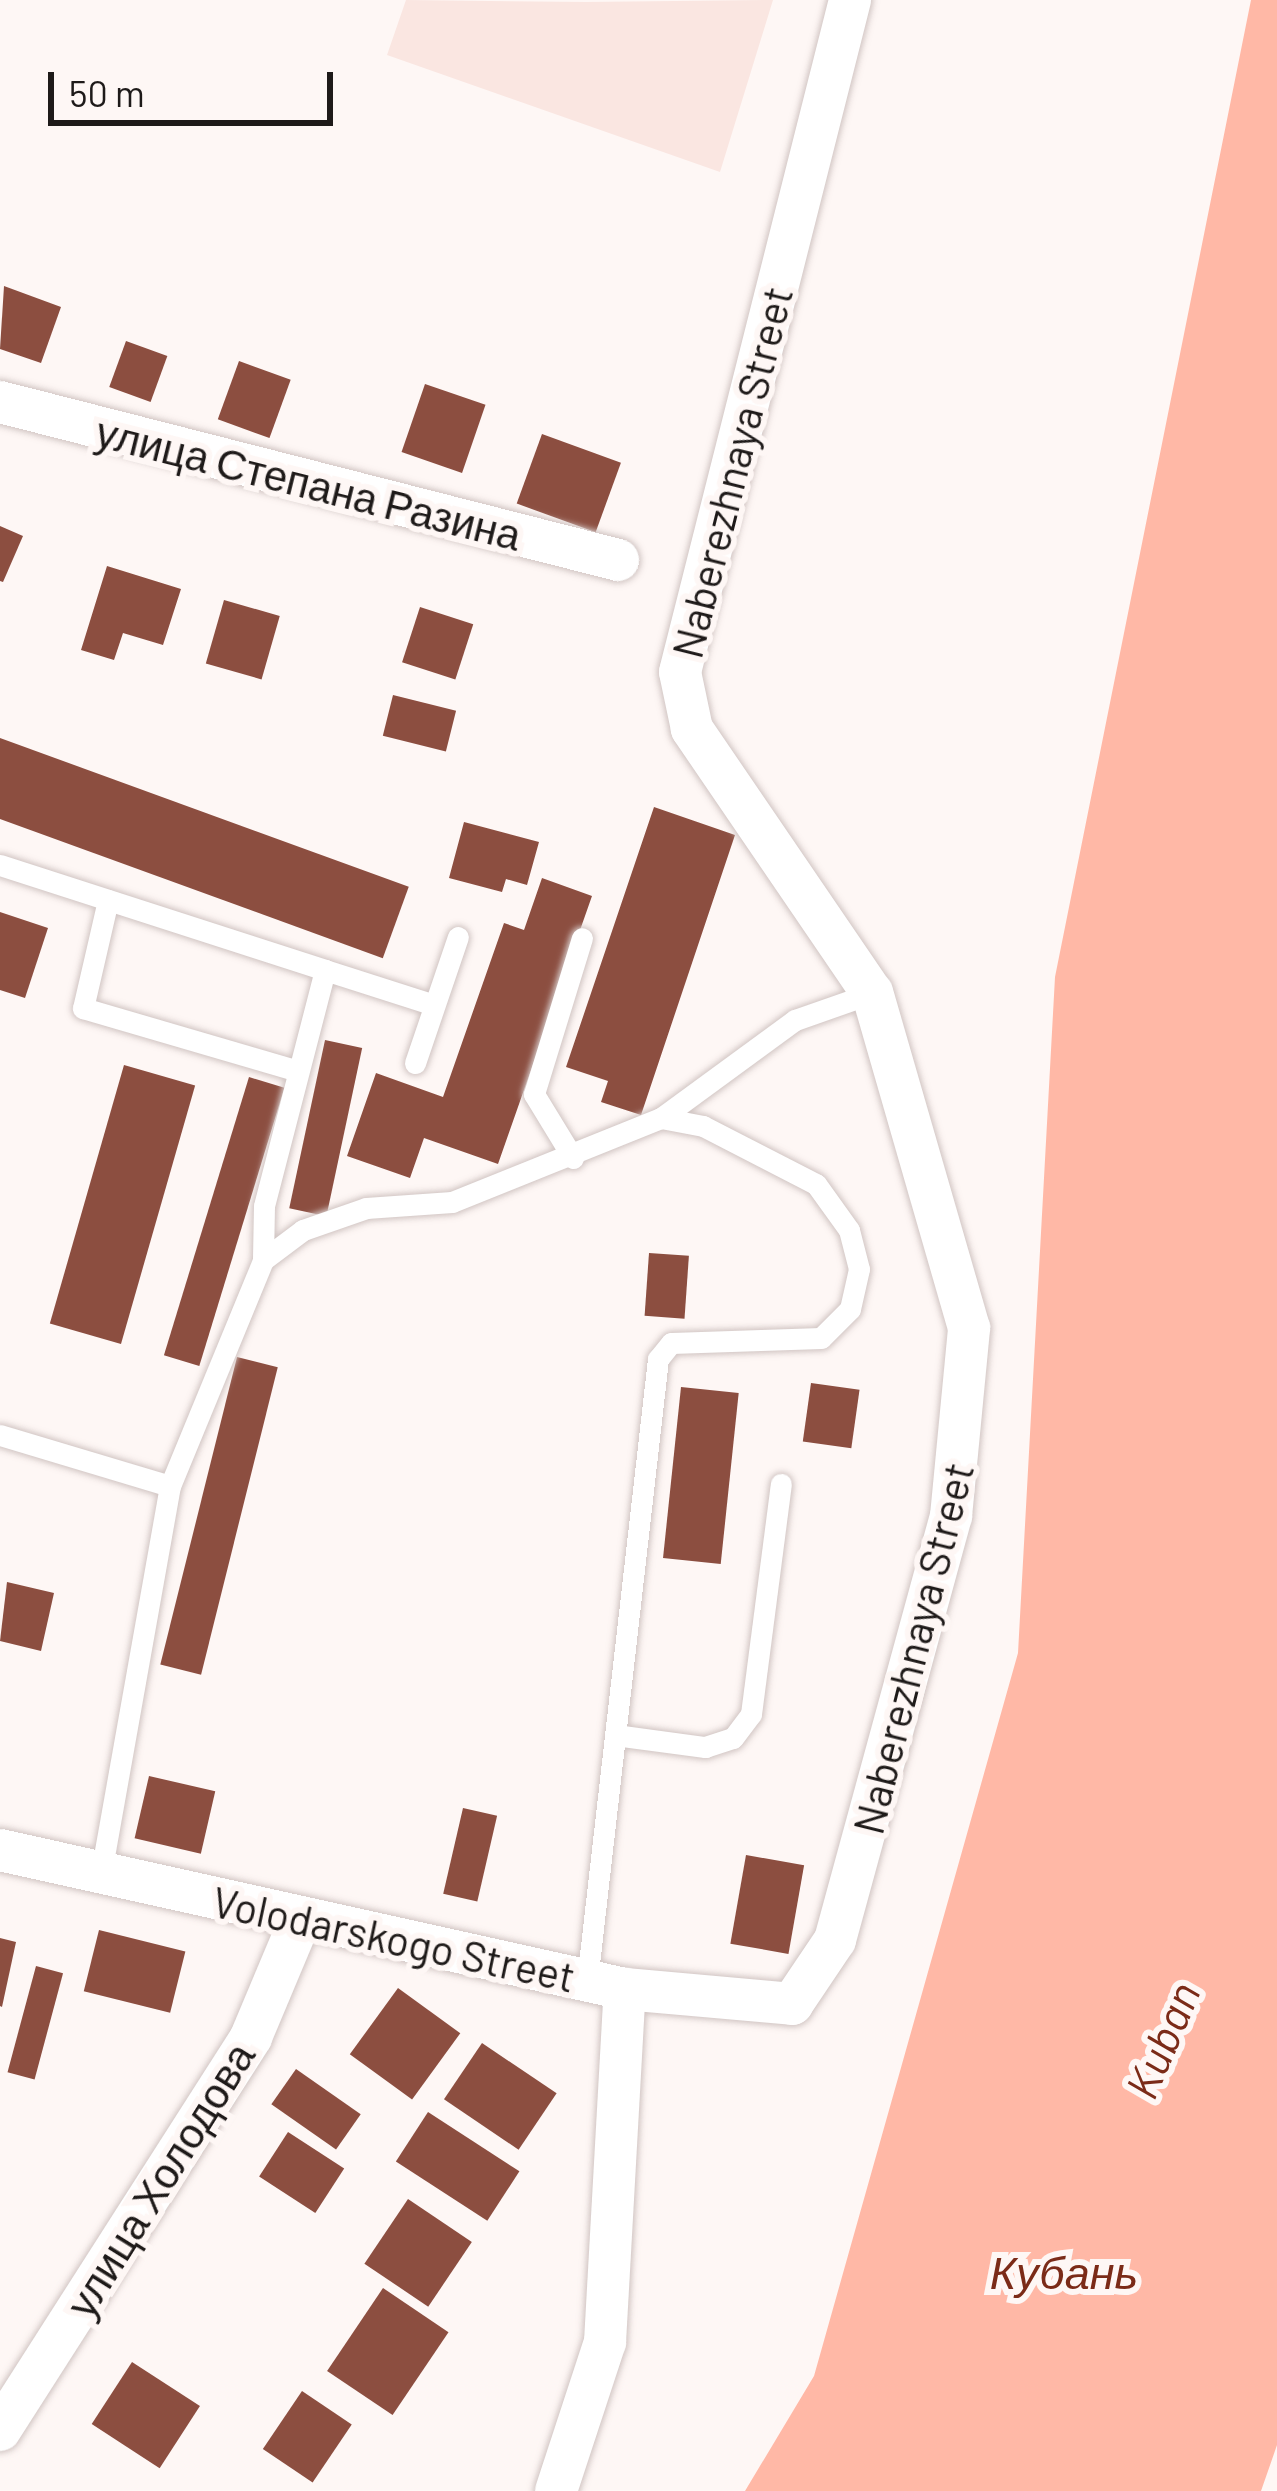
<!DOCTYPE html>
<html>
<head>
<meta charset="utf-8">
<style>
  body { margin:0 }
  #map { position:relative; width:1277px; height:2491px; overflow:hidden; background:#fef7f5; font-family:Barlow,sans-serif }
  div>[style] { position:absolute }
  .built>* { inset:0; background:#fae6e1 }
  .water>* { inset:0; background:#ffb8a6 }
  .building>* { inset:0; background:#8c4e40; transform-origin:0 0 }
  .roads { filter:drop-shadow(0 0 3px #d1c5c3) drop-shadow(0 0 3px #d1c5c3) }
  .lane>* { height:21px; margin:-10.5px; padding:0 10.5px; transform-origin:10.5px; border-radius:10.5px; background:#fff }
  .street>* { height:42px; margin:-21px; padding:0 21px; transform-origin:21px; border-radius:21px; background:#fff }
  span { translate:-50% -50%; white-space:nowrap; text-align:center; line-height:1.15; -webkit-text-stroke:12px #fef7f5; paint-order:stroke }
  .street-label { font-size:42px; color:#1e1a19 }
  .water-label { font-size:45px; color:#7b2b18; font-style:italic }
  .scale { position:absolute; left:48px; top:72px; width:285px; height:54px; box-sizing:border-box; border:6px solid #1e1a19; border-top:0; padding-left:15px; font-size:36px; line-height:42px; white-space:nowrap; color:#1e1a19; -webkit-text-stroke:9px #fef7f5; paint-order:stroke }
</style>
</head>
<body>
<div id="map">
  <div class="built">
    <div style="clip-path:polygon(406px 0,586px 2px,773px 0,720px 172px,387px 55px)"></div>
  </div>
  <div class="water">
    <div style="clip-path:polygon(1251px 0,1277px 0,1277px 2445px,1261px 2491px,745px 2491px,814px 2376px,1018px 1653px,1055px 977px)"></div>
  </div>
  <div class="building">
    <div style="clip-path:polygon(4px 286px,61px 307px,41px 363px,0 349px)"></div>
    <div style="left:126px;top:341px;width:44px;height:49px;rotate:20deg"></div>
    <div style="left:239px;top:361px;width:55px;height:62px;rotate:20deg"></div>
    <div style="left:425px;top:384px;width:64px;height:72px;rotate:19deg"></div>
    <div style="left:542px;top:434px;width:84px;height:74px;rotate:20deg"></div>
    <div style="clip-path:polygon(0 526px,23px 536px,3px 582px,0 581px)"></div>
    <div style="clip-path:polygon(107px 566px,181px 589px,163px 645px,123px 633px,114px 660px,81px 650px)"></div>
    <div style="left:224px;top:600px;width:58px;height:66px;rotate:16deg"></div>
    <div style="left:420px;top:607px;width:56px;height:58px;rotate:18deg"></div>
    <div style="left:393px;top:695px;width:65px;height:42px;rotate:14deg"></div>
    <div style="left:0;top:738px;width:435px;height:76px;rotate:20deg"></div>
    <div style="clip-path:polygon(654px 807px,735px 835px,641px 1115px,601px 1102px,608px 1081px,566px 1067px)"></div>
    <div style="clip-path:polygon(464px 822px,539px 842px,527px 885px,506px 879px,502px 892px,449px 878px)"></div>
    <div style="clip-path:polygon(542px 878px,592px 896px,498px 1164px,424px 1138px,410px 1178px,347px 1156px,376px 1073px,443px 1097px,504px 923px,524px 930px)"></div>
    <div style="clip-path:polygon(0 912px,48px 928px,25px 998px,0 990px)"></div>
    <div style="left:325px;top:1040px;width:38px;height:172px;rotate:12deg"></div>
    <div style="left:124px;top:1065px;width:74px;height:269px;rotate:16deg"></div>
    <div style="left:249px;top:1077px;width:37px;height:291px;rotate:17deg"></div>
    <div style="left:649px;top:1253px;width:40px;height:63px;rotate:4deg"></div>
    <div style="left:237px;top:1357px;width:42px;height:317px;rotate:14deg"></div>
    <div style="left:811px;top:1383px;width:49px;height:59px;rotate:8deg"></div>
    <div style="left:681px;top:1387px;width:58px;height:172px;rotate:6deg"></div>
    <div style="clip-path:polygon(7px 1582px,54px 1593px,41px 1651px,0 1641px)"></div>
    <div style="left:149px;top:1776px;width:68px;height:64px;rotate:13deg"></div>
    <div style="left:463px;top:1808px;width:35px;height:88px;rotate:13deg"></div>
    <div style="left:746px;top:1855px;width:59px;height:90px;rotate:10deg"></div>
    <div style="left:99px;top:1930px;width:89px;height:63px;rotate:14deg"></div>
    <div style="clip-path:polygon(0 1938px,16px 1942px,2px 2007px,0 2006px)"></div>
    <div style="left:36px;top:1966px;width:28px;height:110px;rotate:15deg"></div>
    <div style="left:398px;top:1988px;width:77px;height:82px;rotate:36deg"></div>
    <div style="left:482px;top:2043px;width:90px;height:68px;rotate:34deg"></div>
    <div style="left:296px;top:2069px;width:79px;height:43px;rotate:35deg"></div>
    <div style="left:428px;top:2112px;width:109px;height:59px;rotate:33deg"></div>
    <div style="left:288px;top:2132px;width:67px;height:53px;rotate:33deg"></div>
    <div style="left:408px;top:2199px;width:77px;height:78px;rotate:34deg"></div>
    <div style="left:383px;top:2288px;width:79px;height:100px;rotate:34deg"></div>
    <div style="left:132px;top:2362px;width:81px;height:74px;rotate:33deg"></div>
    <div style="left:302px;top:2391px;width:60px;height:70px;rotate:34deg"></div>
  </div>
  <div class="roads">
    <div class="lane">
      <div style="left:0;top:865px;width:342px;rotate:17.9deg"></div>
      <div style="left:325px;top:970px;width:244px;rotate:104.5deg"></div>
      <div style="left:264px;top:1206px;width:54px;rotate:91.1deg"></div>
      <div style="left:108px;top:900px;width:111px;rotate:103deg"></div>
      <div style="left:83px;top:1008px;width:224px;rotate:16.3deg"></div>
      <div style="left:325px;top:970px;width:114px;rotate:17.8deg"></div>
      <div style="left:415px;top:1063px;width:133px;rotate:-71.2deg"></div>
      <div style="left:661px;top:1118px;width:166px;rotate:-36.2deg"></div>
      <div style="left:795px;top:1020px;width:82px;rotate:-19.3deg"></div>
      <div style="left:573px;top:1158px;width:75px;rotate:-121.4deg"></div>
      <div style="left:534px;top:1094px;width:163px;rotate:-72.9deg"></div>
      <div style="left:0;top:1435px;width:177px;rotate:16.7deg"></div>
      <div style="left:615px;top:1735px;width:91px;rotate:7.6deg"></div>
      <div style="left:705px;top:1747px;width:29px;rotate:-18deg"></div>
      <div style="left:733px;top:1738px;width:30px;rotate:-53deg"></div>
      <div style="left:751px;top:1714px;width:232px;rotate:-82.6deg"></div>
      <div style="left:101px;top:1873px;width:393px;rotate:-79.9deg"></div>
      <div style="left:170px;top:1486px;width:244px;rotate:-67.6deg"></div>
      <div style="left:263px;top:1260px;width:50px;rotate:-36.9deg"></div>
      <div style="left:303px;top:1230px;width:67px;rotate:-19.2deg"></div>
      <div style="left:366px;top:1208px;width:86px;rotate:-4deg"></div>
      <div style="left:452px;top:1202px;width:225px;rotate:-21.9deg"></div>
      <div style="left:661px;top:1118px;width:43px;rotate:10.8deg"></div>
      <div style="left:703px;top:1126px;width:127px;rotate:27.2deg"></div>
      <div style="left:816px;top:1184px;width:57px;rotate:54.3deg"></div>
      <div style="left:849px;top:1230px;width:40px;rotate:75.6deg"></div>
      <div style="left:859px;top:1269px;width:41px;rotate:102.7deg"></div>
      <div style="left:850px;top:1309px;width:41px;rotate:135deg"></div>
      <div style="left:821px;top:1338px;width:150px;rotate:178.1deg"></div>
      <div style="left:671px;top:1343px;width:21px;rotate:129deg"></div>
      <div style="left:658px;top:1359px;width:626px;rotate:96.51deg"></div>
    </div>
    <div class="street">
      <div style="left:0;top:402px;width:638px;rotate:14.34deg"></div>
      <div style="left:0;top:1850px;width:640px;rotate:12.54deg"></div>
      <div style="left:625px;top:1989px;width:168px;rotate:5.1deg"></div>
      <div style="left:792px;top:2004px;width:77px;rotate:-56.1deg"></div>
      <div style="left:835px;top:1940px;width:440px;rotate:-74.7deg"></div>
      <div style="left:951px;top:1516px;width:189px;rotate:-84.5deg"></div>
      <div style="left:969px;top:1328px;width:349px;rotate:-106.1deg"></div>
      <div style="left:872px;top:993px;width:320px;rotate:-124.3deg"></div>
      <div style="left:692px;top:729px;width:58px;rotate:-101.9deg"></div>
      <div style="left:680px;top:672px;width:693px;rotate:-75.8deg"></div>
      <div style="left:0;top:2430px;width:466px;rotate:-57.4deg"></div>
      <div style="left:251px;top:2037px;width:129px;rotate:-67.2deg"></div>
      <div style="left:556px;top:2491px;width:157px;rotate:-71.8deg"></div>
      <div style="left:605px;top:2342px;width:354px;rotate:-86.8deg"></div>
    </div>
  </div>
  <div class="street-label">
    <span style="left:731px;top:472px;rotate:-76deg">Naberezhnaya Street</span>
    <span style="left:309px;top:482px;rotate:14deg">улица Степана Разина</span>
    <span style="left:912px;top:1648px;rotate:-76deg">Naberezhnaya Street</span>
    <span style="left:394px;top:1938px;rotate:12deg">Volodarskogo Street</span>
    <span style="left:159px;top:2179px;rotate:-58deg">улица Холодова</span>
  </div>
  <div class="water-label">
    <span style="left:1162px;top:2040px;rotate:-67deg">Kuban</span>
    <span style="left:1064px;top:2272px">Кубань</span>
  </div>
  <div class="scale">50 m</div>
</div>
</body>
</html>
